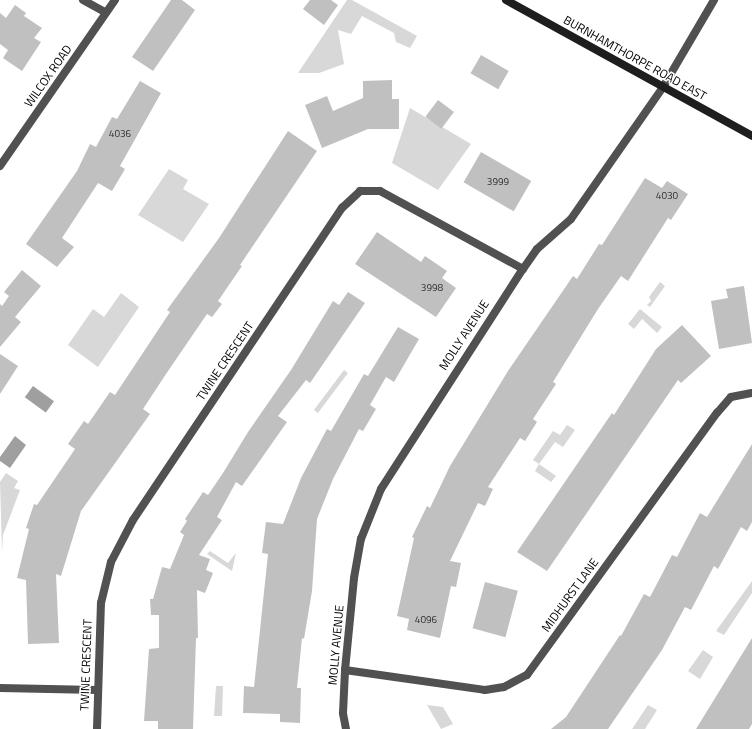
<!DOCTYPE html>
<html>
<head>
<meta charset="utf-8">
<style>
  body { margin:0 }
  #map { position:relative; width:752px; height:729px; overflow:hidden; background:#fff; font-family:"Titillium Web",sans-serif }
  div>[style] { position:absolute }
  .green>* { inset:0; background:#d8d8d8; transform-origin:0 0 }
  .water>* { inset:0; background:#9f9f9f; transform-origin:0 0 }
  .building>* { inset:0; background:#c0c0c0; transform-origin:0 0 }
  .street>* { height:8px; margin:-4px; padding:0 4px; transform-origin:4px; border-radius:4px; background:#515151 }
  .secondary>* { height:8px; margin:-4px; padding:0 4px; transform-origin:4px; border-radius:4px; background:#1e1e1e }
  span { translate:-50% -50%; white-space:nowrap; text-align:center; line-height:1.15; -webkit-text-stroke:3px #fff; paint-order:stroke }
  .number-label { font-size:10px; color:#303030 }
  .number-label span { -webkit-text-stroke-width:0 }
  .street-label { font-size:12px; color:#000 }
</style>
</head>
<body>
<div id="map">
  <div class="green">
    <div style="clip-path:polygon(347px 0,352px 0,417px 36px,410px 48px,396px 42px,394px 33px,362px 16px,351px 34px,338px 30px,344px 64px,319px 73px,298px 73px)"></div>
    <div style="clip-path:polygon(410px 108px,471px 144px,438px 190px,392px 163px)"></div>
    <div style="clip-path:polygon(169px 169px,188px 180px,183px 189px,209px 204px,183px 242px,138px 215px)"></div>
    <div style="clip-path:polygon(660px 282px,665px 286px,650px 307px,647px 305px,651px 301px,649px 297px)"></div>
    <div style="clip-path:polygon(121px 293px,139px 307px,98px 367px,68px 345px,93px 309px,104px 317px)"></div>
    <div style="clip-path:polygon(640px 309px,662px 327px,657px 333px,642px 319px,634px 329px,628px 324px)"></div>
    <div style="left:344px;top:370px;width:5px;height:50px;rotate:37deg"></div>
    <div style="clip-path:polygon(567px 425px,575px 430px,563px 447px,555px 442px,539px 464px,556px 476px,551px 482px,535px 471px,539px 464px,533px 460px,553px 431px,560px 435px)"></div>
    <div style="clip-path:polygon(6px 473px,18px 481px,14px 488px,20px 490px,3px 535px,2px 552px,0 482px)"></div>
    <div style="clip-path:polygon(210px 551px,228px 563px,236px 553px,232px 571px,207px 554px)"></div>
    <div style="clip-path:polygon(752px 581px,752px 593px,724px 635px,716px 631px)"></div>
    <div style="clip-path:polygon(703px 650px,713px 657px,700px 679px,688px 671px)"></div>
    <div style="clip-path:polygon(216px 686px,223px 686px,222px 716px,214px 716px)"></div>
    <div style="clip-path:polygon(427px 705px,443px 707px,453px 724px,441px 729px)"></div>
    <div style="clip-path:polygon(648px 705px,657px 710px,645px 729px,632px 729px)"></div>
  </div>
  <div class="water">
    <div style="left:33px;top:386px;width:26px;height:14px;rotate:36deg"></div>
    <div style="clip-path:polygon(15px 436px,26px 445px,10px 468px,0 461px,0 457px)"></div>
  </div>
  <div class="building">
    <div style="clip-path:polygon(171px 0,182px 0,195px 10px,153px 71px,132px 57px)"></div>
    <div style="clip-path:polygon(310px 0,331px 0,338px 5px,324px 25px,303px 9px)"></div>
    <div style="clip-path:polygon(15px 5px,26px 13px,24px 16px,42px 28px,34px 38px,41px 42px,22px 71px,3px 58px,8px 50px,0 44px,0 13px,6px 18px)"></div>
    <div style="left:481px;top:55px;width:32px;height:21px;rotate:30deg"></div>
    <div style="clip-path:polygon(392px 80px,392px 99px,399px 99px,399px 129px,368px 129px,322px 148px,305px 105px,327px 96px,333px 111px,363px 98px,363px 81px)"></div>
    <div style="clip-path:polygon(140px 81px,161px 93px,120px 166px,125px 169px,112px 191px,98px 183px,62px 238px,74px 247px,57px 267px,26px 244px,77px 171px,90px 144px,96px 147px,112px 117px,117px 119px)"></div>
    <div style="left:438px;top:100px;width:20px;height:21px;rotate:37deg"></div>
    <div style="clip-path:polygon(288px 131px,317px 151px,240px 265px,242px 266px,218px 301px,222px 304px,212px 317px,207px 314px,166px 374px,143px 409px,150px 414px,81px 511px,61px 576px,56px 574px,59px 643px,28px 644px,26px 580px,17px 578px,29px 529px,26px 528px,34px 504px,37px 505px,75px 449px,68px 444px,84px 421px,88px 424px,110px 392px,115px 395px,170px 312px,167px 310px,219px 238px)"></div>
    <div style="left:481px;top:152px;width:58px;height:35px;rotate:30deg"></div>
    <div style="clip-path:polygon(645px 178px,662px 188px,667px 181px,688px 194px,671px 220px,668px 218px,628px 281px,621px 276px,598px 309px,553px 382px,556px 384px,533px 419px,537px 422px,525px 441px,520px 438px,488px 487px,493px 489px,485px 506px,478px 503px,450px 561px,461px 563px,456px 587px,451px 586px,440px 638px,407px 630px,409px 619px,397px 616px,414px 538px,412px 537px,427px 506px,430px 508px,450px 466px,508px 371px,573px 276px,577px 279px,599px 244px,602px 245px)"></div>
    <div style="clip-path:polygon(377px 232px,421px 262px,425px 256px,447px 271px,442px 278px,456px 288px,436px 317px,355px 264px)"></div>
    <div style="clip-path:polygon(22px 270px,41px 286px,15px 317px,21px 322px,0 347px,0 304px,2px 306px,9px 296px,4px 292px)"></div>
    <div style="clip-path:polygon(744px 286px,752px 343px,719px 349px,711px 301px,728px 298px,726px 289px)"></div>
    <div style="clip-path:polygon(348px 292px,365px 303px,310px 383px,306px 380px,278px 416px,287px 422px,242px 486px,236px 482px,217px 517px,222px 520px,199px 555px,210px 559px,206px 570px,213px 573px,205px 593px,197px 590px,198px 638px,196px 638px,193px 729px,158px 729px,158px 721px,144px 721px,149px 649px,159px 648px,159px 615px,151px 615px,150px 599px,153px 599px,162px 567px,170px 569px,184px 535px,180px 532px,187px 521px,185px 519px,203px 492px,208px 495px,223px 473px,248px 432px,291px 370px,333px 301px,339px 305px)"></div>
    <div style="clip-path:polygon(682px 325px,711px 356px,681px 383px,678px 380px,547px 571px,517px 552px,612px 413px,614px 415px,656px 349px)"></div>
    <div style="clip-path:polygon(398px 327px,419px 339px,394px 382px,386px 377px,370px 405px,376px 409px,363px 431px,359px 429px,333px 479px,317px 519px,312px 591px,304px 639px,302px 638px,297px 688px,301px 688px,300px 723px,280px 722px,280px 714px,243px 713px,244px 686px,254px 687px,268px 554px,262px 553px,266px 522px,283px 524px,301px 478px,327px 429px,331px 431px,364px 374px,368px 376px)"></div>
    <div style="clip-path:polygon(0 354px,18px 366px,0 394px)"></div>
    <div style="clip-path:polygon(752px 444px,752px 522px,747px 531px,741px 527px,718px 569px,714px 566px,691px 610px,685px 607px,662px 650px,608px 729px,551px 729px,566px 717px,620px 635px,621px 636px,644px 594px,650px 597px,672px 555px,677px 557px,700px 513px,707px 517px)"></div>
    <div style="left:485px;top:582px;width:34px;height:48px;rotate:15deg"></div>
    <div style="clip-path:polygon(752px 638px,752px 724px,749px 729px,696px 729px)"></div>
  </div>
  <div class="street">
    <div style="left:83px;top:0;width:26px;rotate:29deg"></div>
    <div style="left:0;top:166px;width:202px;rotate:-55.3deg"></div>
    <div style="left:345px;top:670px;width:141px;rotate:8.1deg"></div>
    <div style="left:485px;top:690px;width:19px;rotate:-9deg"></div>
    <div style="left:504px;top:687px;width:26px;rotate:-28deg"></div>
    <div style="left:527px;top:675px;width:324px;rotate:-54.1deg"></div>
    <div style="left:717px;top:413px;width:21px;rotate:-49deg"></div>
    <div style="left:731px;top:397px;width:21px;rotate:-11deg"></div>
    <div style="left:0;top:688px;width:97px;rotate:1.2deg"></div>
    <div style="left:97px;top:729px;width:126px;rotate:-88.2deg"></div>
    <div style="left:101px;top:603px;width:42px;rotate:-76.3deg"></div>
    <div style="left:111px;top:562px;width:47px;rotate:-62.4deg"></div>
    <div style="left:133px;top:520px;width:376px;rotate:-56.2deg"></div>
    <div style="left:342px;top:208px;width:25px;rotate:-43deg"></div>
    <div style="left:360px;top:191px;width:20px"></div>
    <div style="left:380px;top:191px;width:163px;rotate:28.6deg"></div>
    <div style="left:346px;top:729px;width:16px;rotate:-101deg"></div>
    <div style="left:343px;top:713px;width:43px;rotate:-87.3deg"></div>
    <div style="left:345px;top:670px;width:92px;rotate:-84.4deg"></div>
    <div style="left:354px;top:578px;width:40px;rotate:-80deg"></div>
    <div style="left:361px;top:539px;width:54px;rotate:-68.2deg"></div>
    <div style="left:381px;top:489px;width:262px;rotate:-57.2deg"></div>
    <div style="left:523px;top:269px;width:24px;rotate:-55deg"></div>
    <div style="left:537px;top:249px;width:45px;rotate:-41.4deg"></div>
    <div style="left:571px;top:219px;width:161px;rotate:-55.1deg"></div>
    <div style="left:663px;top:87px;width:101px;rotate:-59.6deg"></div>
  </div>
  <div class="secondary">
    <div style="left:506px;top:0;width:281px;rotate:28.9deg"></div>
  </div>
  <div class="number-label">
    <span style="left:120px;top:134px">4036</span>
    <span style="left:498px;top:182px">3999</span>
    <span style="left:667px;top:196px">4030</span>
    <span style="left:432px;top:288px">3998</span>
    <span style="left:426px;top:620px">4096</span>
  </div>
  <div class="street-label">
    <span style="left:635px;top:58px;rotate:29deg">BURNHAMTHORPE ROAD EAST</span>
    <span style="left:48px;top:76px;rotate:-55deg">WILCOX ROAD</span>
    <span style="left:464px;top:335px;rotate:-57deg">MOLLY AVENUE</span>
    <span style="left:225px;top:361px;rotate:-56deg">TWINE CRESCENT</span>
    <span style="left:570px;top:595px;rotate:-54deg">MIDHURST LANE</span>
    <span style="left:336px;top:645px;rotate:-85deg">MOLLY AVENUE</span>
    <span style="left:86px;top:665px;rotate:-88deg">TWINE CRESCENT</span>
  </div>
</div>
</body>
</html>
